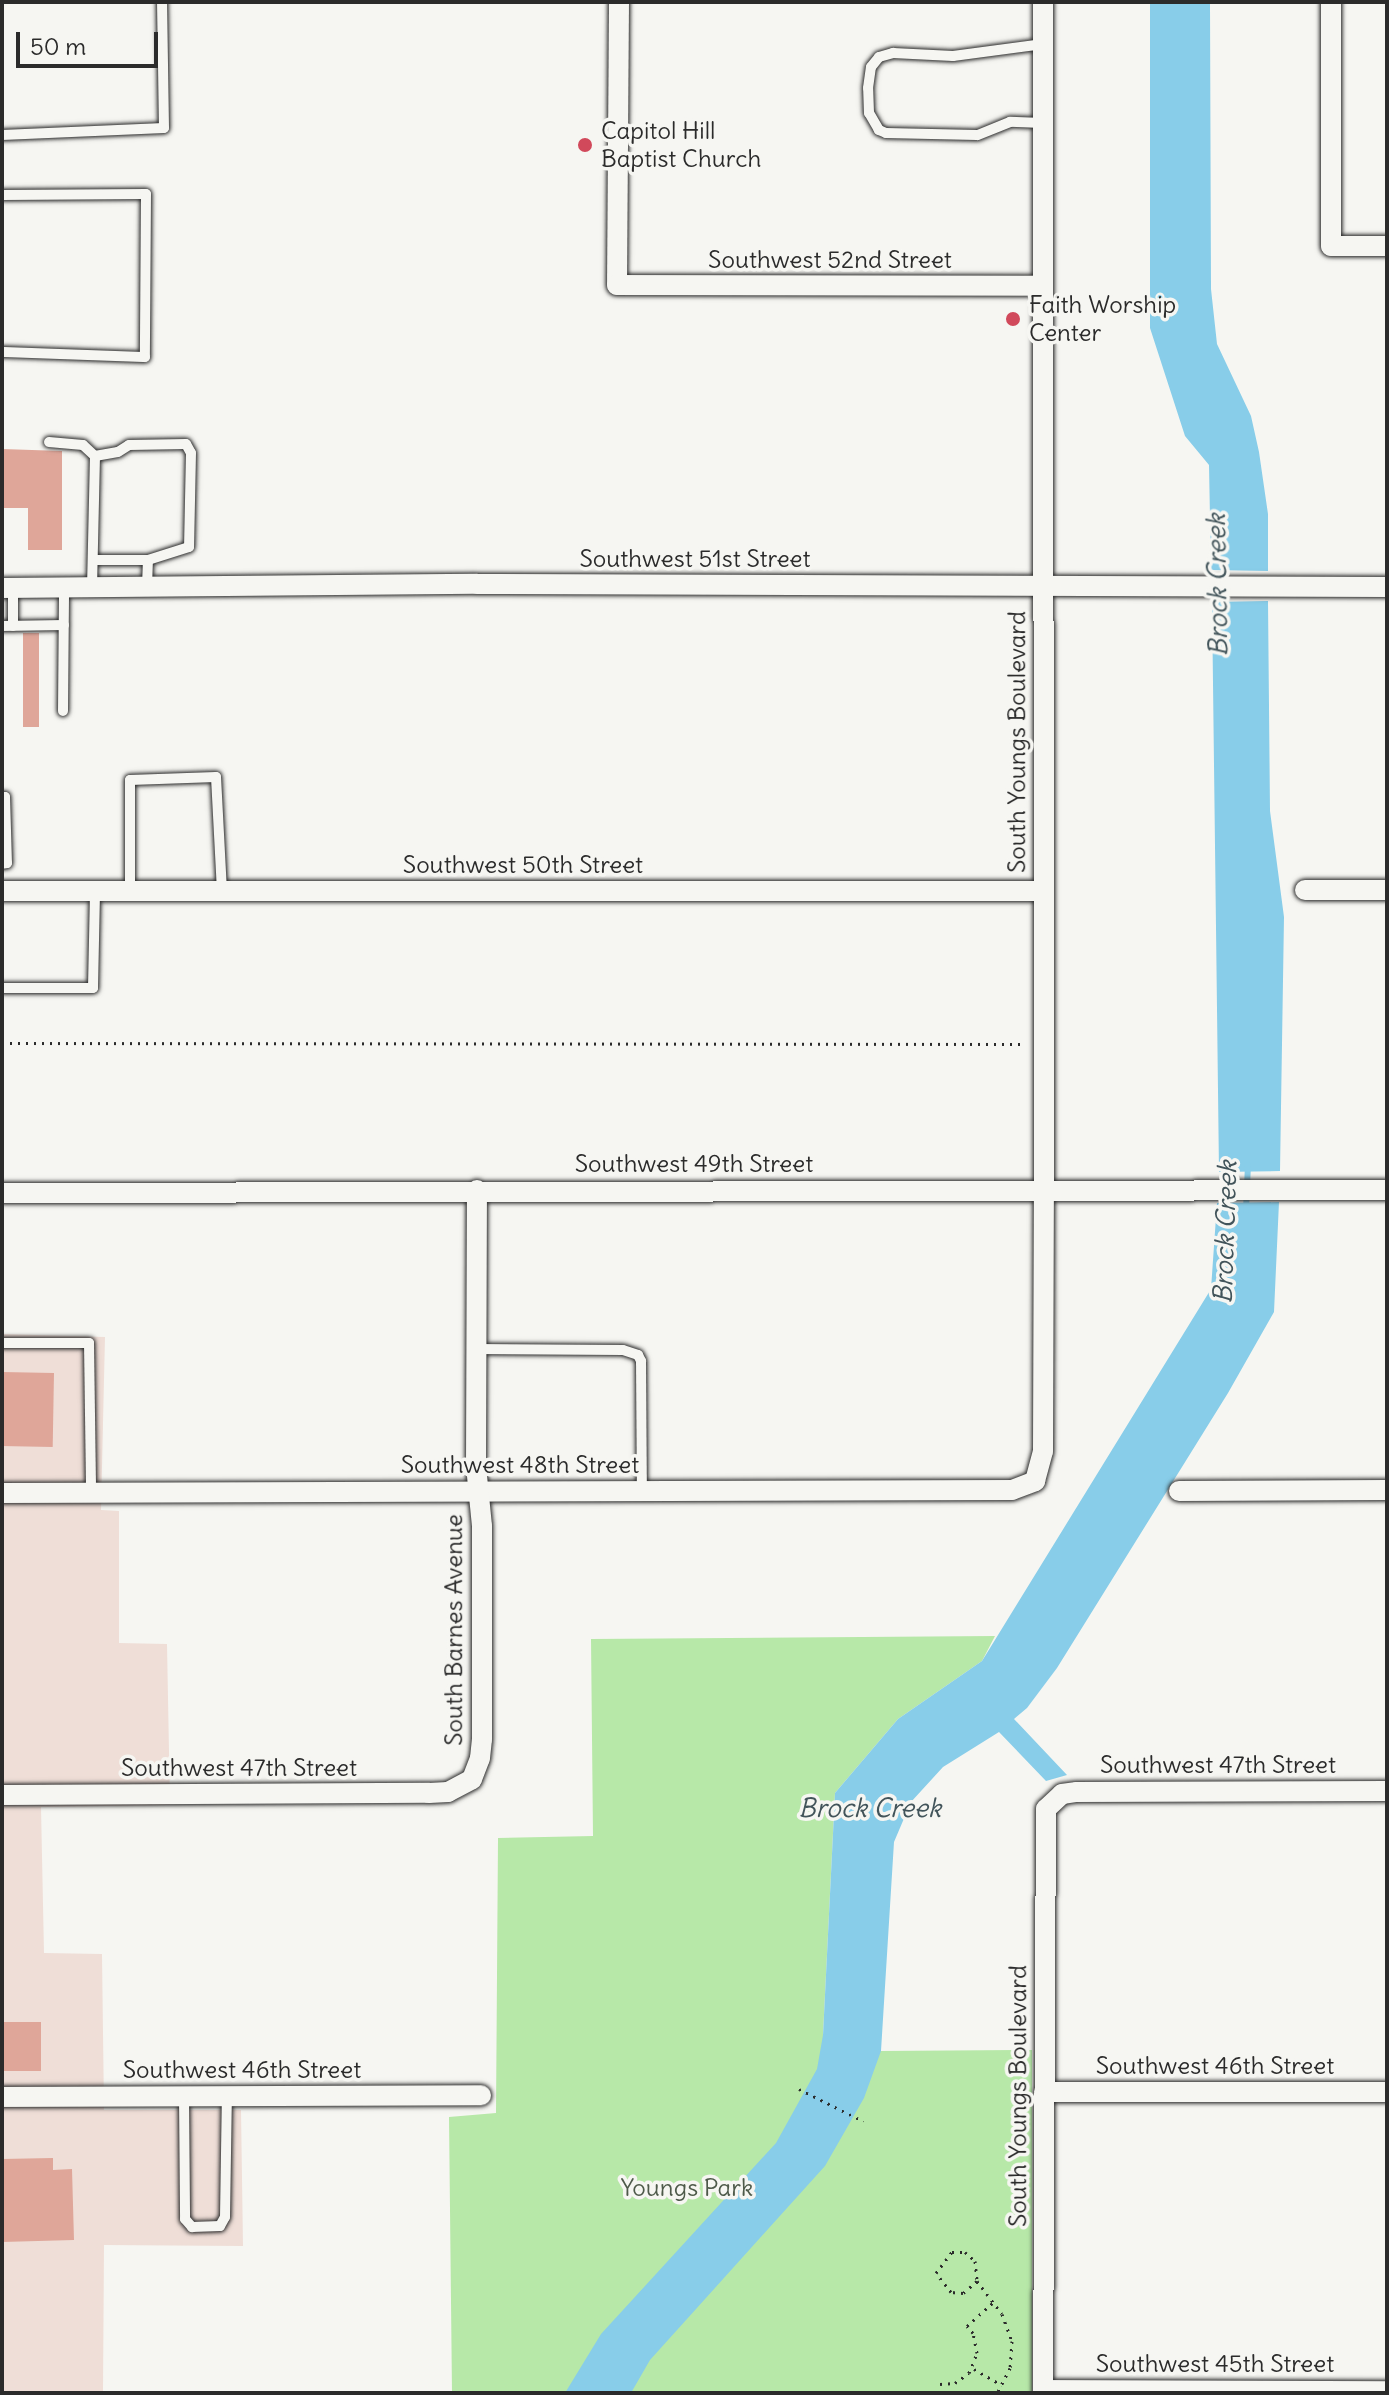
<!DOCTYPE html>
<html>
<head>
<meta charset="utf-8">
<style>
  body { margin:0 }
  #map { position:relative; width:1389px; height:2395px; overflow:hidden; background:#f6f6f2; font-family:Delius,sans-serif }
  div>[style] { position:absolute }
  .built>* { inset:0; background:#efded7 }
  .green>* { inset:0; background:#b7e8a8 }
  .water>* { inset:0; background:#88cde9 }
  .stream>* { height:6px; margin:-3px; padding:0 3px; transform-origin:3px; border-radius:3px; background:#88cde9 }
  .building>* { inset:0; background:#dfa699; transform-origin:0 0 }
  .path>* { height:3px; margin-top:-1.5px; transform-origin:0; background:repeating-linear-gradient(90deg,#2b2b2b 0 2px,transparent 0 8px) }
  .roads { filter:drop-shadow(0 0 2px #2b2b2b) drop-shadow(0 0 2px #2b2b2b) }
  .service>* { height:10px; margin:-5px; padding:0 5px; transform-origin:5px; border-radius:5px; background:#f6f6f2 }
  .minor>* { height:20px; margin:-10px; padding:0 10px; transform-origin:10px; border-radius:10px; background:#f6f6f2 }
  .dots>* { width:22px; height:22px; translate:-50% -50%; box-sizing:border-box; border:4px solid #f6f6f2; border-radius:50% }
  span { translate:-50% -50%; white-space:nowrap; text-align:center; line-height:1.15; -webkit-text-stroke:7px #f6f6f2; paint-order:stroke }
  .poi-label { font-size:24px; color:#2b2b2b }
  .left { translate:0 -50%; text-align:left }
  .street-label { font-size:24px; color:#2b2b2b }
  .park-label { font-size:24px; color:#4e5a4a }
  .water-label { font-size:26px; color:#42545a; font-style:italic }
  .frame { position:absolute; inset:0; border:4px solid #2b2b2b; pointer-events:none }
  .scale { position:absolute; left:16px; top:32px; width:142px; height:36px; box-sizing:border-box; border:4px solid #2b2b2b; border-top:0; padding-left:10px; font-size:24px; line-height:28px; white-space:nowrap; color:#2b2b2b; -webkit-text-stroke:6px #f6f6f2; paint-order:stroke }
</style>
</head>
<body>
<div id="map">
  <div class="built">
    <div style="clip-path:polygon(2px 1334px,105px 1337px,101px 1510px,119px 1511px,119px 1643px,167px 1644px,170px 1805px,41px 1807px,44px 1953px,102px 1954px,104px 2110px,241px 2110px,243px 2246px,104px 2245px,103px 2393px,2px 2393px)"></div>
  </div>
  <div class="green">
    <div style="clip-path:polygon(995px 1636px,982px 1661px,898px 1719px,835px 1793px,823px 2035px,881px 2051px,1032px 2050px,1032px 2393px,452px 2393px,449px 2117px,496px 2113px,498px 1838px,593px 1836px,591px 1639px)"></div>
  </div>
  <div class="water">
    <div style="clip-path:polygon(1150px 2px,1210px 2px,1211px 289px,1217px 344px,1251px 416px,1259px 452px,1268px 514px,1268px 571px,1211px 570px,1209px 465px,1185px 436px,1150px 328px)"></div>
    <div style="clip-path:polygon(1268px 601px,1270px 811px,1284px 917px,1280px 1171px,1219px 1172px,1212px 602px)"></div>
    <div style="clip-path:polygon(1279px 1202px,1274px 1312px,1228px 1393px,1057px 1668px,1027px 1708px,1014px 1719px,1067px 1775px,1046px 1781px,999px 1732px,943px 1767px,911px 1802px,894px 1842px,881px 2051px,864px 2098px,825px 2166px,650px 2360px,631px 2393px,565px 2393px,601px 2334px,776px 2143px,817px 2069px,823px 2035px,835px 1793px,898px 1719px,982px 1661px,1211px 1289px,1217px 1203px)"></div>
  </div>
  <div class="stream">
    <div style="left:1246px;top:1210px;width:45px;rotate:-87.5deg"></div>
  </div>
  <div class="building">
    <div style="clip-path:polygon(2px 449px,62px 451px,62px 550px,28px 550px,28px 508px,2px 508px)"></div>
    <div style="left:39px;top:633px;width:94px;height:16px;rotate:90deg"></div>
    <div style="left:2px;top:1372px;width:52px;height:74px;rotate:1deg"></div>
    <div style="left:2px;top:2022px;width:39px;height:49px"></div>
    <div style="clip-path:polygon(53px 2158px,53px 2170px,72px 2169px,74px 2240px,2px 2242px,2px 2159px)"></div>
  </div>
  <div class="path">
    <div style="left:2px;top:1043px;width:1024px;rotate:0.06deg"></div>
    <div style="left:799px;top:2089px;width:72px;rotate:26.6deg"></div>
    <div style="left:977px;top:2281px;width:18px;rotate:139deg"></div>
    <div style="left:963px;top:2293px;width:12px;rotate:-175deg"></div>
    <div style="left:951px;top:2292px;width:24px;rotate:-128deg"></div>
    <div style="left:936px;top:2273px;width:26px;rotate:-53deg"></div>
    <div style="left:952px;top:2252px;width:13px"></div>
    <div style="left:965px;top:2252px;width:13px;rotate:42deg"></div>
    <div style="left:975px;top:2261px;width:20px;rotate:84deg"></div>
    <div style="left:977px;top:2281px;width:41px;rotate:52.9deg"></div>
    <div style="left:1002px;top:2314px;width:29px;rotate:70deg"></div>
    <div style="left:1012px;top:2341px;width:27px;rotate:94deg"></div>
    <div style="left:1010px;top:2368px;width:28px;rotate:117deg"></div>
    <div style="left:974px;top:2369px;width:32px;rotate:30deg"></div>
    <div style="left:940px;top:2384px;width:15px;rotate:-4deg"></div>
    <div style="left:955px;top:2383px;width:17px;rotate:-36deg"></div>
    <div style="left:969px;top:2373px;width:22px;rotate:-68deg"></div>
    <div style="left:977px;top:2353px;width:20px;rotate:-101deg"></div>
    <div style="left:973px;top:2333px;width:9px;rotate:-131deg"></div>
    <div style="left:967px;top:2326px;width:36px;rotate:-42deg"></div>
  </div>
  <div class="roads">
    <div class="service">
      <div style="left:1043px;top:123px;width:33px;rotate:-178deg"></div>
      <div style="left:1010px;top:122px;width:35px;rotate:158deg"></div>
      <div style="left:977px;top:135px;width:91px;rotate:-178.7deg"></div>
      <div style="left:886px;top:133px;width:8px;rotate:-157deg"></div>
      <div style="left:879px;top:130px;width:20px;rotate:-120deg"></div>
      <div style="left:869px;top:113px;width:25px;rotate:-92deg"></div>
      <div style="left:868px;top:88px;width:21px;rotate:-82deg"></div>
      <div style="left:871px;top:67px;width:13px;rotate:-51deg"></div>
      <div style="left:879px;top:57px;width:15px;rotate:-16deg"></div>
      <div style="left:893px;top:53px;width:60px;rotate:2.9deg"></div>
      <div style="left:953px;top:56px;width:91px;rotate:-7.6deg"></div>
      <div style="left:2px;top:135px;width:162px;rotate:-2.5deg"></div>
      <div style="left:164px;top:128px;width:126px;rotate:-90.9deg"></div>
      <div style="left:2px;top:195px;width:144px;rotate:-0.4deg"></div>
      <div style="left:146px;top:194px;width:163px;rotate:90.4deg"></div>
      <div style="left:145px;top:357px;width:143px;rotate:-178deg"></div>
      <div style="left:49px;top:442px;width:34px;rotate:5deg"></div>
      <div style="left:83px;top:445px;width:16px;rotate:43deg"></div>
      <div style="left:147px;top:587px;width:27px;rotate:-88deg"></div>
      <div style="left:92px;top:588px;width:132px;rotate:-88.7deg"></div>
      <div style="left:95px;top:456px;width:23px;rotate:-10deg"></div>
      <div style="left:118px;top:452px;width:13px;rotate:-32deg"></div>
      <div style="left:129px;top:445px;width:57px;rotate:-1deg"></div>
      <div style="left:186px;top:444px;width:10px;rotate:61deg"></div>
      <div style="left:191px;top:453px;width:94px;rotate:91.2deg"></div>
      <div style="left:189px;top:547px;width:43px;rotate:162.4deg"></div>
      <div style="left:148px;top:560px;width:55px;rotate:180deg"></div>
      <div style="left:2px;top:626px;width:62px;rotate:-0.9deg"></div>
      <div style="left:13px;top:626px;width:38px;rotate:-90deg"></div>
      <div style="left:63px;top:711px;width:123px;rotate:-89.5deg"></div>
      <div style="left:2px;top:797px;width:3px"></div>
      <div style="left:5px;top:797px;width:66px;rotate:88.3deg"></div>
      <div style="left:7px;top:863px;width:5px;rotate:169deg"></div>
      <div style="left:130px;top:890px;width:110px;rotate:-90deg"></div>
      <div style="left:130px;top:780px;width:86px;rotate:-2deg"></div>
      <div style="left:216px;top:777px;width:114px;rotate:87deg"></div>
      <div style="left:2px;top:988px;width:91px"></div>
      <div style="left:93px;top:988px;width:98px;rotate:-88.8deg"></div>
      <div style="left:2px;top:1343px;width:87px"></div>
      <div style="left:89px;top:1343px;width:149px;rotate:89.2deg"></div>
      <div style="left:476px;top:1349px;width:147px;rotate:0.4deg"></div>
      <div style="left:623px;top:1350px;width:16px;rotate:18deg"></div>
      <div style="left:638px;top:1355px;width:7px;rotate:63deg"></div>
      <div style="left:641px;top:1361px;width:130px;rotate:89.6deg"></div>
      <div style="left:184px;top:2096px;width:123px;rotate:89.5deg"></div>
      <div style="left:185px;top:2219px;width:11px;rotate:49deg"></div>
      <div style="left:192px;top:2227px;width:28px;rotate:-2deg"></div>
      <div style="left:220px;top:2226px;width:10px;rotate:-61deg"></div>
      <div style="left:225px;top:2217px;width:121px;rotate:-89.1deg"></div>
    </div>
    <div class="minor">
      <div style="left:619px;top:2px;width:283px;rotate:90.4deg"></div>
      <div style="left:617px;top:285px;width:426px;rotate:0.1deg"></div>
      <div style="left:1331px;top:2px;width:244px;rotate:90deg"></div>
      <div style="left:1331px;top:246px;width:56px"></div>
      <div style="left:2px;top:588px;width:475px;rotate:-0.5deg"></div>
      <div style="left:477px;top:584px;width:910px;rotate:0.19deg"></div>
      <div style="left:1305px;top:890px;width:82px"></div>
      <div style="left:2px;top:891px;width:1041px"></div>
      <div style="left:2px;top:1193px;width:1385px;rotate:-0.12deg"></div>
      <div style="left:1179px;top:1491px;width:208px;rotate:-0.3deg"></div>
      <div style="left:2px;top:1493px;width:1010px;rotate:-0.17deg"></div>
      <div style="left:1012px;top:1490px;width:25px;rotate:-21deg"></div>
      <div style="left:1035px;top:1481px;width:31px;rotate:-75deg"></div>
      <div style="left:1043px;top:1451px;width:261px;rotate:-89.8deg"></div>
      <div style="left:1044px;top:1190px;width:1188px;rotate:-90.05deg"></div>
      <div style="left:2px;top:1795px;width:427px;rotate:-0.3deg"></div>
      <div style="left:429px;top:1793px;width:19px;rotate:-3deg"></div>
      <div style="left:448px;top:1792px;width:27px;rotate:-28deg"></div>
      <div style="left:472px;top:1779px;width:22px;rotate:-69deg"></div>
      <div style="left:480px;top:1758px;width:19px;rotate:-84deg"></div>
      <div style="left:482px;top:1739px;width:213px;rotate:-90deg"></div>
      <div style="left:482px;top:1526px;width:60px;rotate:-95.7deg"></div>
      <div style="left:476px;top:1466px;width:276px;rotate:-89.8deg"></div>
      <div style="left:1044px;top:2092px;width:343px"></div>
      <div style="left:2px;top:2097px;width:479px;rotate:-0.2deg"></div>
      <div style="left:1043px;top:2390px;width:344px;rotate:0.2deg"></div>
      <div style="left:1043px;top:2393px;width:584px;rotate:-89.71deg"></div>
      <div style="left:1046px;top:1809px;width:22px;rotate:-43deg"></div>
      <div style="left:1062px;top:1794px;width:15px;rotate:-8deg"></div>
      <div style="left:1077px;top:1792px;width:310px;rotate:-0.2deg"></div>
    </div>
  </div>
  <div class="dots">
    <div style="left:585px;top:145px;background:#d1495b"></div>
    <div style="left:1013px;top:319px;background:#d1495b"></div>
  </div>
  <div class="poi-label">
    <span class="left" style="left:601px;top:145px">Capitol Hill<br>Baptist Church</span>
    <span class="left" style="left:1029px;top:319px">Faith Worship<br>Center</span>
  </div>
  <div class="street-label">
    <span style="left:830px;top:260px">Southwest 52nd Street</span>
    <span style="left:695px;top:559px">Southwest 51st Street</span>
    <span style="left:1017px;top:742px;rotate:-90deg">South Youngs Boulevard</span>
    <span style="left:523px;top:865px">Southwest 50th Street</span>
    <span style="left:694px;top:1164px">Southwest 49th Street</span>
    <span style="left:520px;top:1465px">Southwest 48th Street</span>
    <span style="left:454px;top:1630px;rotate:-90deg">South Barnes Avenue</span>
    <span style="left:1218px;top:1765px">Southwest 47th Street</span>
    <span style="left:239px;top:1768px">Southwest 47th Street</span>
    <span style="left:1215px;top:2066px">Southwest 46th Street</span>
    <span style="left:242px;top:2070px">Southwest 46th Street</span>
    <span style="left:1018px;top:2096px;rotate:-90deg">South Youngs Boulevard</span>
    <span style="left:1215px;top:2364px">Southwest 45th Street</span>
  </div>
  <div class="park-label">
    <span style="left:687px;top:2188px">Youngs Park</span>
  </div>
  <div class="water-label">
    <span style="left:1217px;top:585px;rotate:-91deg">Brock Creek</span>
    <span style="left:1225px;top:1232px;rotate:-88deg">Brock Creek</span>
    <span style="left:870px;top:1808px">Brock Creek</span>
  </div>
  <div class="frame"></div>
  <div class="scale">50 m</div>
</div>
</body>
</html>
